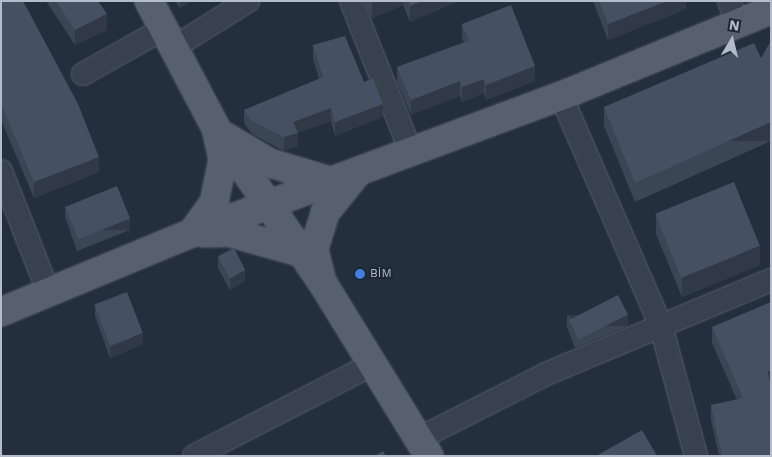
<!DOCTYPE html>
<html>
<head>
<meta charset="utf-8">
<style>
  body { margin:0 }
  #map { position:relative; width:772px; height:457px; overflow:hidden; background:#242f3e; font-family:"Work Sans",sans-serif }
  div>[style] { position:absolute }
  .roads { filter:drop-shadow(0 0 1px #565f6c) drop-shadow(0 0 1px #565f6c) }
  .minor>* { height:22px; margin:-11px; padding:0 11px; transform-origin:11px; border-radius:11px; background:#38414e }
  .major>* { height:28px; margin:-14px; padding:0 14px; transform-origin:14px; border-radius:14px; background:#56606e }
  .wall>* { inset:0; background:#3b4654 }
  .shaded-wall>* { inset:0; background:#303945; transform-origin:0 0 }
  .building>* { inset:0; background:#455162; transform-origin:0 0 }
  .dots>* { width:14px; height:14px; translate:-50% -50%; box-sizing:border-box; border:2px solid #1d2633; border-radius:50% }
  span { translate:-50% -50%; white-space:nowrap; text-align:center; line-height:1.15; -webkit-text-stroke:4px #1d2633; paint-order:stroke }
  .poi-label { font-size:12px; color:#b4bcc9 }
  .left { translate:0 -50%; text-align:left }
  .frame { position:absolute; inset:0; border:2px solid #b4bcc9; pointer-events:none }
  .north { position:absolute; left:707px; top:15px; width:50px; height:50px; -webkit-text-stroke:4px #1d2633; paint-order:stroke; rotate:9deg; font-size:14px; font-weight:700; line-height:20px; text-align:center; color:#b4bcc9 }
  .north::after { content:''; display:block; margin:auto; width:18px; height:22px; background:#b4bcc9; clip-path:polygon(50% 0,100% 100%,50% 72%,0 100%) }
</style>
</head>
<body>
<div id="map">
  <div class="roads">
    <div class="minor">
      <div style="left:351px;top:1px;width:159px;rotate:68.3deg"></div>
      <div style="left:729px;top:1px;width:27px;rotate:68deg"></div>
      <div style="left:176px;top:46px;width:85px;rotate:-32deg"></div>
      <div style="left:83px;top:74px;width:94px;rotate:-29.3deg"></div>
      <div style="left:561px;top:96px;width:251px;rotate:66.5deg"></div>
      <div style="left:661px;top:326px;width:135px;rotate:74.9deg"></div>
      <div style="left:1px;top:171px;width:129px;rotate:68.6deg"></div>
      <div style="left:420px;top:438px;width:141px;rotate:-26.9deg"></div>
      <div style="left:546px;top:374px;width:244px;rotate:-22.7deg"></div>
      <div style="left:194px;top:456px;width:201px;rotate:-27.2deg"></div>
    </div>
    <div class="major">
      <div style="left:149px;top:1px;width:146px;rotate:62.2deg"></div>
      <div style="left:217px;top:130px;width:185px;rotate:55.4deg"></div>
      <div style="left:322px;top:282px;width:204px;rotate:58.4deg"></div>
      <div style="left:226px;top:137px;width:51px;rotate:30.6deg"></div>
      <div style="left:270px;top:163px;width:63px;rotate:16.7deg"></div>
      <div style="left:192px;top:233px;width:37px;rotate:-54deg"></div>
      <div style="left:214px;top:203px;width:45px;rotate:-78.4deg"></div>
      <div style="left:223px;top:159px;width:27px;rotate:-103deg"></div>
      <div style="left:204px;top:233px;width:24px;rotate:-2deg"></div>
      <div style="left:228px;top:232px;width:74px;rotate:15.7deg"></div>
      <div style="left:321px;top:278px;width:30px;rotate:-104deg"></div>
      <div style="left:314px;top:249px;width:38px;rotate:-73deg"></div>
      <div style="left:325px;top:213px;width:51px;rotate:-51.3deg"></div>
      <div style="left:1px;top:312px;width:207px;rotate:-22.5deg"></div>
      <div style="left:192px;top:233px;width:394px;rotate:-20.4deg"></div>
      <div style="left:561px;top:96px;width:227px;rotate:-22.3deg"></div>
    </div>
  </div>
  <div class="wall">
    <div style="clip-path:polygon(1px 1px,99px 172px,34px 198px,1px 120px)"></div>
    <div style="clip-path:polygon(46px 1px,98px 1px,107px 30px,75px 45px)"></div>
    <div style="clip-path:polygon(175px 1px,192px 1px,180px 8px)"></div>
    <div style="clip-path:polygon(363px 1px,459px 1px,410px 22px,403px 5px,372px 18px)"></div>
    <div style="clip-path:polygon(593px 1px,686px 1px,686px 9px,608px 40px)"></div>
    <div style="clip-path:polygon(462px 24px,535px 81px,486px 100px,484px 93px,462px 102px,460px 96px,411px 115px,397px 82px,397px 67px,464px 42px,462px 39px)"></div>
    <div style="clip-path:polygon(771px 41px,771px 141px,635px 202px,604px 126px,604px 107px,761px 58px)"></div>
    <div style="clip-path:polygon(313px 45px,364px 82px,383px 117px,335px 136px,331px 121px,298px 133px,298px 146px,284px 151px,252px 134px,244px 123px,244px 110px,319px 79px,313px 59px)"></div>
    <div style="clip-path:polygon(65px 206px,130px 230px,77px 251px,65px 217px)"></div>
    <div style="clip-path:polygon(656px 215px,760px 265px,682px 297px,656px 234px)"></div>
    <div style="clip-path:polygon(218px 257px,245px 281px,230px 290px,218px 268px)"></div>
    <div style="clip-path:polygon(95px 305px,143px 344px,110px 358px,95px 316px)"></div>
    <div style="clip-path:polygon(567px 315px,628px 326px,575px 348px,567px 327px)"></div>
    <div style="clip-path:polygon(712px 327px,771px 456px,719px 456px,711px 420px,711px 405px,737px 400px,712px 343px)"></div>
  </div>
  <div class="shaded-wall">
    <div style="clip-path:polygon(180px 1px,192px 1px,180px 8px)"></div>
    <div style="clip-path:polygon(375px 1px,403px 1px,403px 5px,372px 18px,372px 3px)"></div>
    <div style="clip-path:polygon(423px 1px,459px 1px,410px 22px,410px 6px)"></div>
    <div style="clip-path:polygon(667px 1px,686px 1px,686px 9px,608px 40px,608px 24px)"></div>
    <div style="clip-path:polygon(107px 14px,107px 30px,75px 45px,75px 30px)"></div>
    <div style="clip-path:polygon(535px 66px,535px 81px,486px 100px,486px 85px)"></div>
    <div style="clip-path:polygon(484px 79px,484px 93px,462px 102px,462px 87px)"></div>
    <div style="clip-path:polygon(460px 81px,460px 96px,411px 115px,411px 100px)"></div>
    <div style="clip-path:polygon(383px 104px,383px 117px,335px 136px,335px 122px)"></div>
    <div style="clip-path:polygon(331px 108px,331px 121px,298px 133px,298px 146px,284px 151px,284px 137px,293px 122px)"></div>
    <div style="left:771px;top:122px;width:19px;height:149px;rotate:90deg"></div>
    <div style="clip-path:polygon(99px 157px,99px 172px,34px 198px,34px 182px)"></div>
    <div style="left:130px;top:219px;width:11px;height:57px;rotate:90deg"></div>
    <div style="clip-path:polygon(760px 246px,760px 265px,682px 297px,682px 278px)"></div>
    <div style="clip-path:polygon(245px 270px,245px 281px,230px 290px,230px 279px)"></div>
    <div style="left:628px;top:315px;width:11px;height:57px;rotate:90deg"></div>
    <div style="clip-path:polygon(143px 333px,143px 344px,110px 358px,110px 347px)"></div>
    <div style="clip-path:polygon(771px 370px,771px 386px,768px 372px)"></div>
  </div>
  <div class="building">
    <div style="clip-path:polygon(1px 1px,23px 1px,78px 104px,99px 157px,34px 182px,1px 104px)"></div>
    <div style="clip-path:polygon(56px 1px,98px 1px,107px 14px,75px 30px)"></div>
    <div style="clip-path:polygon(408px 1px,423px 1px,410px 6px)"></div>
    <div style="clip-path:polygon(599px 1px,667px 1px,608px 24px)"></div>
    <div style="clip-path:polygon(511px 5px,535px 66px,486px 85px,484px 79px,462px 87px,460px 81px,411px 100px,397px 67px,469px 41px,462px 24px)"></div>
    <div style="clip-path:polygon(345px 36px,364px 82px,373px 78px,383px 104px,335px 122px,331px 108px,293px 122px,298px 133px,284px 137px,252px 121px,244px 110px,323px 77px,313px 45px)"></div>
    <div style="clip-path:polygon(771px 41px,771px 122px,635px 183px,604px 107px,754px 43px,761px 58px)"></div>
    <div style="left:734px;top:182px;width:69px;height:85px;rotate:68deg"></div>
    <div style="left:117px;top:186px;width:35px;height:56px;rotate:68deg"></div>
    <div style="left:234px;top:248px;width:25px;height:18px;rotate:63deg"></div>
    <div style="left:127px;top:292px;width:44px;height:35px;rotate:69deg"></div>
    <div style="left:618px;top:295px;width:22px;height:55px;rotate:63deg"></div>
    <div style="clip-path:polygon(771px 302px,771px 370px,768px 372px,771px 387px,771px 456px,722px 456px,711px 405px,743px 398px,712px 327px)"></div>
    <div style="clip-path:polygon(642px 430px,657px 456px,596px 456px)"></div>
    <div style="clip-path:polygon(383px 451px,386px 456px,375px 456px)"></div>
  </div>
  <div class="dots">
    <div style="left:360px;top:274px;background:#3f7fe0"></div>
  </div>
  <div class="poi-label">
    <span class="left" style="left:370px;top:274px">BİM</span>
  </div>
  <div class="frame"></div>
  <div class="north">N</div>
</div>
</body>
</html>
